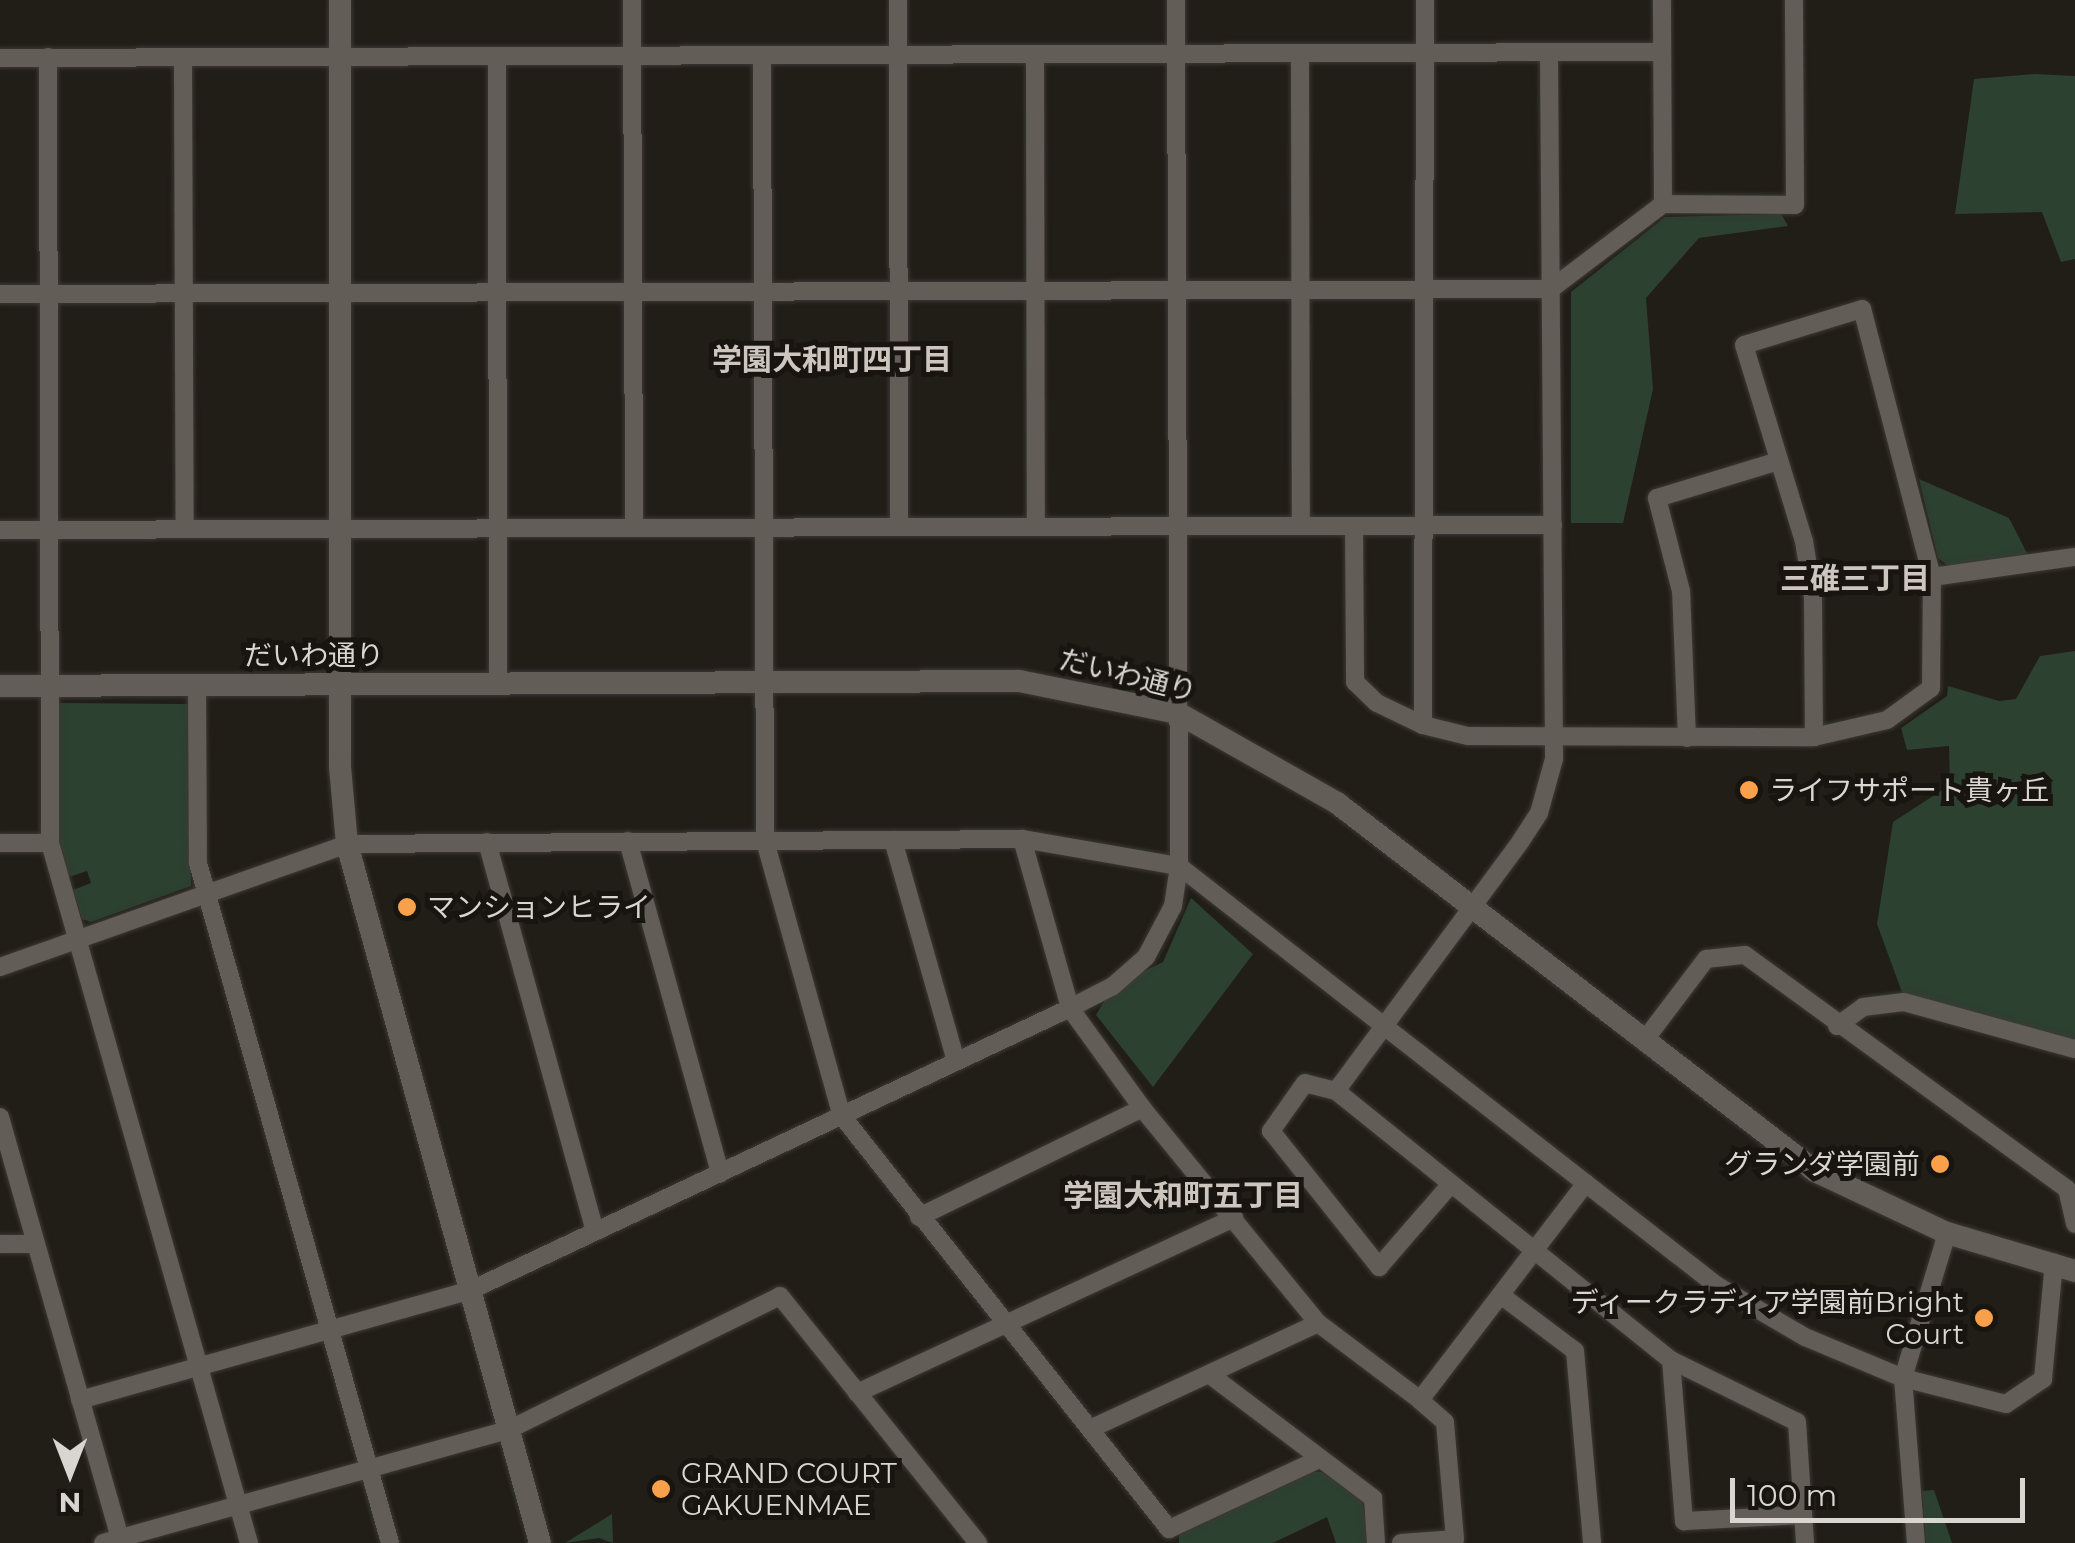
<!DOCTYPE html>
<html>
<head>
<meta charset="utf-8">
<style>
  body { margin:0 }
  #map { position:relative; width:2075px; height:1543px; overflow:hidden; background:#211d17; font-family:Montserrat,"Noto Sans JP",sans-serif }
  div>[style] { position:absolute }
  .green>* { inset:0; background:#2d4130 }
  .roads { filter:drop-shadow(0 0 2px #3c3935) drop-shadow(0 0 2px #3c3935) }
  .street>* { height:18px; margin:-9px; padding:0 9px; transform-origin:9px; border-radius:9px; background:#625d56 }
  .secondary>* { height:22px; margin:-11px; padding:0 11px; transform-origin:11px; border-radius:11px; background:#625d56 }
  .dots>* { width:28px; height:28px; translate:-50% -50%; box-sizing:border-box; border:5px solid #18140f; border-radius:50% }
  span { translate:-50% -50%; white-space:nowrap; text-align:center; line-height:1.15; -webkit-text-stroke:10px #18140f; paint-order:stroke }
  .street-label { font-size:28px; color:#d9d6d2 }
  .poi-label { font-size:28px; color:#d9d6d2 }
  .left { translate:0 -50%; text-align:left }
  .right { translate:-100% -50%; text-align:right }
  .neighbourhood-label { font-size:30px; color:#ccc6bf; font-weight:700 }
  .north { position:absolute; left:20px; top:1423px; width:100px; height:100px; -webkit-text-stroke:8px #18140f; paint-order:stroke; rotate:180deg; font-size:28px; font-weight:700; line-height:40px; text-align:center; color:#d9d6d2 }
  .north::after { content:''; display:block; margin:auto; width:35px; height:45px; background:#d9d6d2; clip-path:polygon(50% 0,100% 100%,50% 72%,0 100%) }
  .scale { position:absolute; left:1730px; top:1478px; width:295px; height:45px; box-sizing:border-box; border:5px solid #d9d6d2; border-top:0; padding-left:12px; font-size:30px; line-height:35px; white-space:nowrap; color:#d9d6d2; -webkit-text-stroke:8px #18140f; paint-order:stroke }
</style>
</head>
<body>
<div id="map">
  <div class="green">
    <div style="clip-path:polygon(2035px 74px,2075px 76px,2075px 259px,2061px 262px,2042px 212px,1955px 214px,1974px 79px)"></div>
    <div style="clip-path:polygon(1781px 214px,1788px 226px,1699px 238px,1646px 298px,1653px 389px,1623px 523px,1571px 523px,1571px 292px,1665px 217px)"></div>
    <div style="clip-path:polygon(1919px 479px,2009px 518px,2030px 559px,1951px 568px,1938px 558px)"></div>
    <div style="clip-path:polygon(2075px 651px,2075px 1043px,1903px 995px,1877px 924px,1893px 822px,1950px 785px,1949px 746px,1907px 750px,1901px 728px,1947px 696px,1948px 686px,1999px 701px,2016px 699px,2040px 656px)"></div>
    <div style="clip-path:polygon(59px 703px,188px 704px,191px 886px,91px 922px,82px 919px,73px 890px,91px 883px,87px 871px,69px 877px,59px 845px)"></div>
    <div style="clip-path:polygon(1191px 898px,1253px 954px,1153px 1087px,1096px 1015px,1113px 986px,1163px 962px)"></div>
    <div style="clip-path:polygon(1313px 1472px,1323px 1472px,1363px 1502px,1368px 1543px,1336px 1543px,1327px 1517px,1273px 1543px,1179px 1543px,1179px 1535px)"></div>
    <div style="clip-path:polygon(1934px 1490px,1952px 1543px,1926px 1543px,1922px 1491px)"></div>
    <div style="clip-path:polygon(612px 1514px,613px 1543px,599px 1538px,565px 1543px)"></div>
  </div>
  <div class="roads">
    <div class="street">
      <div style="left:632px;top:0;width:528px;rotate:89.78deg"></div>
      <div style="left:898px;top:0;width:527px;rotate:89.89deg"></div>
      <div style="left:1549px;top:52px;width:707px;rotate:89.59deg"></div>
      <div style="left:1554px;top:759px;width:56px;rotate:105.5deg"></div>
      <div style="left:1539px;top:813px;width:33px;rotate:123deg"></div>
      <div style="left:1521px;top:841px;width:311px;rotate:126.5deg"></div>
      <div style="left:1336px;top:1091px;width:430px;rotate:38.8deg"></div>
      <div style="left:1671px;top:1360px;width:140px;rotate:26.2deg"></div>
      <div style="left:1797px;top:1422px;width:121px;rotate:86.2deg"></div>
      <div style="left:1300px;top:53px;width:473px;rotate:89.9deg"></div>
      <div style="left:1035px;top:54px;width:473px;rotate:89.9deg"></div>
      <div style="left:762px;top:55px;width:786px;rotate:89.78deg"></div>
      <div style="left:765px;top:841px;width:286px;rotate:74.4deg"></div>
      <div style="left:842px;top:1116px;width:527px;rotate:51.63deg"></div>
      <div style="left:1169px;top:1529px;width:166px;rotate:-25deg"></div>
      <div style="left:497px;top:56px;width:629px;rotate:89.91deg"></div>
      <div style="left:48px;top:57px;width:786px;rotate:89.85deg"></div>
      <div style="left:50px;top:843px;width:728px;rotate:74.13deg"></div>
      <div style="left:183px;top:57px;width:472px;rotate:89.8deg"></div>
      <div style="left:0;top:58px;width:1662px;rotate:-0.21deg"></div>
      <div style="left:1663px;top:204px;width:132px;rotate:0.4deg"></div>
      <div style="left:1795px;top:205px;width:205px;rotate:-90.3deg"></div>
      <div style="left:0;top:294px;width:1551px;rotate:-0.18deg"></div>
      <div style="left:1551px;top:289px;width:141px;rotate:-37.2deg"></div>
      <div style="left:1663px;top:204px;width:204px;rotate:-90.3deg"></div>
      <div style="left:1354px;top:526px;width:156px;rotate:89.6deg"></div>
      <div style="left:1355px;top:682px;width:30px;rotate:44deg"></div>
      <div style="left:1377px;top:703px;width:51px;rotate:25.6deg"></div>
      <div style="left:1423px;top:725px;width:46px;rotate:13.7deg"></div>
      <div style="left:1468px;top:736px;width:346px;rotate:0.2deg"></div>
      <div style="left:1814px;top:737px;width:75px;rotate:-13.1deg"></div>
      <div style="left:1887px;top:720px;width:54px;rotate:-36deg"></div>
      <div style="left:1931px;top:688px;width:111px;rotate:-89.5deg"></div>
      <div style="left:1932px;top:577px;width:277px;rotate:-104.6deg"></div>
      <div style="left:1862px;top:309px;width:123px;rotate:163deg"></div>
      <div style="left:1744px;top:345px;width:205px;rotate:73deg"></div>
      <div style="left:1804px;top:541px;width:58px;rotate:81deg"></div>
      <div style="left:1813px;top:598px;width:139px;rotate:89.6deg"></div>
      <div style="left:0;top:530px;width:1553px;rotate:-0.18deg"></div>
      <div style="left:1932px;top:577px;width:144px;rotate:-8deg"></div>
      <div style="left:197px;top:685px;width:178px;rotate:89.7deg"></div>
      <div style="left:198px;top:863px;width:707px;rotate:74.23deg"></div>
      <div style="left:1423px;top:725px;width:725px;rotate:-89.84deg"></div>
      <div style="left:1687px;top:738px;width:147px;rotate:-92.3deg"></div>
      <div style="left:1681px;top:591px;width:96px;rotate:-104.5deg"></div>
      <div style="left:1657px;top:498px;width:127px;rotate:-16.9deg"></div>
      <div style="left:1022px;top:839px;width:176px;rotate:74.1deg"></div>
      <div style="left:1070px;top:1008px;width:123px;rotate:54.2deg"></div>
      <div style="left:1142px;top:1108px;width:278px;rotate:50.7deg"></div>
      <div style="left:1318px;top:1323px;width:128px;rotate:37deg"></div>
      <div style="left:1420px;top:1400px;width:273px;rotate:-52.6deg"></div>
      <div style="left:893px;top:840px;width:230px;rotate:74.1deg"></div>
      <div style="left:628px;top:841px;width:345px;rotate:74.5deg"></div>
      <div style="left:487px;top:842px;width:404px;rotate:74.5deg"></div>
      <div style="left:0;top:843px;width:50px"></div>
      <div style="left:0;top:967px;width:368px;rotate:-19.5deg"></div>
      <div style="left:347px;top:844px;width:675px;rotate:-0.42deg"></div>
      <div style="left:1022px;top:839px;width:159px;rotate:9.8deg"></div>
      <div style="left:1179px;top:866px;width:681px;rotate:37.96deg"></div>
      <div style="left:1716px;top:1285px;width:103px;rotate:30.3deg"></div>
      <div style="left:1805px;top:1337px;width:106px;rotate:22.7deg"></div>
      <div style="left:1903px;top:1378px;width:106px;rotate:14.2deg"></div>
      <div style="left:2006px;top:1404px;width:45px;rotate:-34deg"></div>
      <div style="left:2043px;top:1379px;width:117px;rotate:-84.6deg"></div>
      <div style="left:1837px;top:1026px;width:32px;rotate:-36deg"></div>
      <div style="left:1863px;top:1007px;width:41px;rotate:-7deg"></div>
      <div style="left:1904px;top:1002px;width:177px;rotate:15.4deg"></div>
      <div style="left:1644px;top:1041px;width:103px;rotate:-52.9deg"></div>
      <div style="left:1706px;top:959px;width:39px;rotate:-6deg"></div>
      <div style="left:1745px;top:955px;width:398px;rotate:36deg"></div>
      <div style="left:2067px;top:1189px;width:36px;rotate:77deg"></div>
      <div style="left:1336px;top:1091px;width:32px;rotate:-166deg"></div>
      <div style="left:1305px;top:1083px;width:59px;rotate:125.3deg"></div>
      <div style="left:1271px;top:1131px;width:174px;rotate:51.5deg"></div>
      <div style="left:1379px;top:1267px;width:108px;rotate:-49.1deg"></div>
      <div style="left:0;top:1117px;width:438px;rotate:74.1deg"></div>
      <div style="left:919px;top:1217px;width:248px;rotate:-26deg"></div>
      <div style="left:0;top:1244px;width:35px"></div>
      <div style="left:1502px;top:1296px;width:91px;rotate:37deg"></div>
      <div style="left:1575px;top:1351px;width:193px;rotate:84.9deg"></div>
      <div style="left:1671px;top:1360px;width:162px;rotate:85.4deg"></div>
      <div style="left:1684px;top:1521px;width:119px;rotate:-2.9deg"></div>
      <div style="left:1209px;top:1374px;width:206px;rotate:37.1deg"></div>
      <div style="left:1373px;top:1498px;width:45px;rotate:86.2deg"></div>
      <div style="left:857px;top:1393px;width:416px;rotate:-24.9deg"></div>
      <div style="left:80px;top:1400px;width:404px;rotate:-15.7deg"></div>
      <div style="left:469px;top:1291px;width:664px;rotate:-25.21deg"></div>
      <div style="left:1070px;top:1008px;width:48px;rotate:-27.1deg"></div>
      <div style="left:1113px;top:986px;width:44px;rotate:-41.3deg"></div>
      <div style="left:1146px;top:957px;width:58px;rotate:-62.1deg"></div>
      <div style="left:1173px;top:906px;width:40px;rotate:-81.5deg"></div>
      <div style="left:1179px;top:866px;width:866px;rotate:-90.2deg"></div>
      <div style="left:1090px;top:1429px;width:251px;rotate:-24.9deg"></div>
      <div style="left:103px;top:1543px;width:420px;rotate:-15.6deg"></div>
      <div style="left:508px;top:1430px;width:303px;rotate:-26.2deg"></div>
      <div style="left:780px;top:1296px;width:317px;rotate:51.3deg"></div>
      <div style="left:1401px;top:1543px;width:54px;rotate:-4.2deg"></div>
      <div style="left:1455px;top:1539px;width:117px;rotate:-94.9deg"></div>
      <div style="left:1445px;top:1422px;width:33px;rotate:-139deg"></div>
      <div style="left:1916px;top:1543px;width:166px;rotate:-94.5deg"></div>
      <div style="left:1903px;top:1378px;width:152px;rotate:-73.1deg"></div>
    </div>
    <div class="secondary">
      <div style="left:340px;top:0;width:767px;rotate:90deg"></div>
      <div style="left:340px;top:767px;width:77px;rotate:84.8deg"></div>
      <div style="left:347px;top:844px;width:725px;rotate:74.56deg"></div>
      <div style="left:0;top:686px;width:1019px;rotate:-0.28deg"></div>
      <div style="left:1019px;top:681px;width:162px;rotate:11.4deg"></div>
      <div style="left:1178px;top:713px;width:183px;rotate:29.5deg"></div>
      <div style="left:1337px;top:803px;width:603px;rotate:37.59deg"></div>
      <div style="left:1815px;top:1171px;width:146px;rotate:25.2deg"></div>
      <div style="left:1947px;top:1233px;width:134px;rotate:16.5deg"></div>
    </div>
  </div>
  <div class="dots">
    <div style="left:1749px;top:790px;background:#f8a14a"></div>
    <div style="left:407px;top:907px;background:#f8a14a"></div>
    <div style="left:1940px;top:1164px;background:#f8a14a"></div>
    <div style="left:1984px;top:1318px;background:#f8a14a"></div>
    <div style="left:661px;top:1489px;background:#f8a14a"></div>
  </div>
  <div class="street-label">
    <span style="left:314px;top:655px">だいわ通り</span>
    <span style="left:1128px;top:675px;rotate:14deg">だいわ通り</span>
  </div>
  <div class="poi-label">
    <span class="left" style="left:1769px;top:790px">ライフサポート貴ヶ丘</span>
    <span class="left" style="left:427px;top:907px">マンションヒライ</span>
    <span class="right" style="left:1920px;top:1164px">グランダ学園前</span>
    <span class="right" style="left:1964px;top:1318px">ディークラディア学園前Bright<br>Court</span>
    <span class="left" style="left:681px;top:1489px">GRAND COURT<br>GAKUENMAE</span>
  </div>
  <div class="neighbourhood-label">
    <span style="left:832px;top:360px">学園大和町四丁目</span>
    <span style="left:1855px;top:579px">三碓三丁目</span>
    <span style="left:1183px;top:1196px">学園大和町五丁目</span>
  </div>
  <div class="north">N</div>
  <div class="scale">100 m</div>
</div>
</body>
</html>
